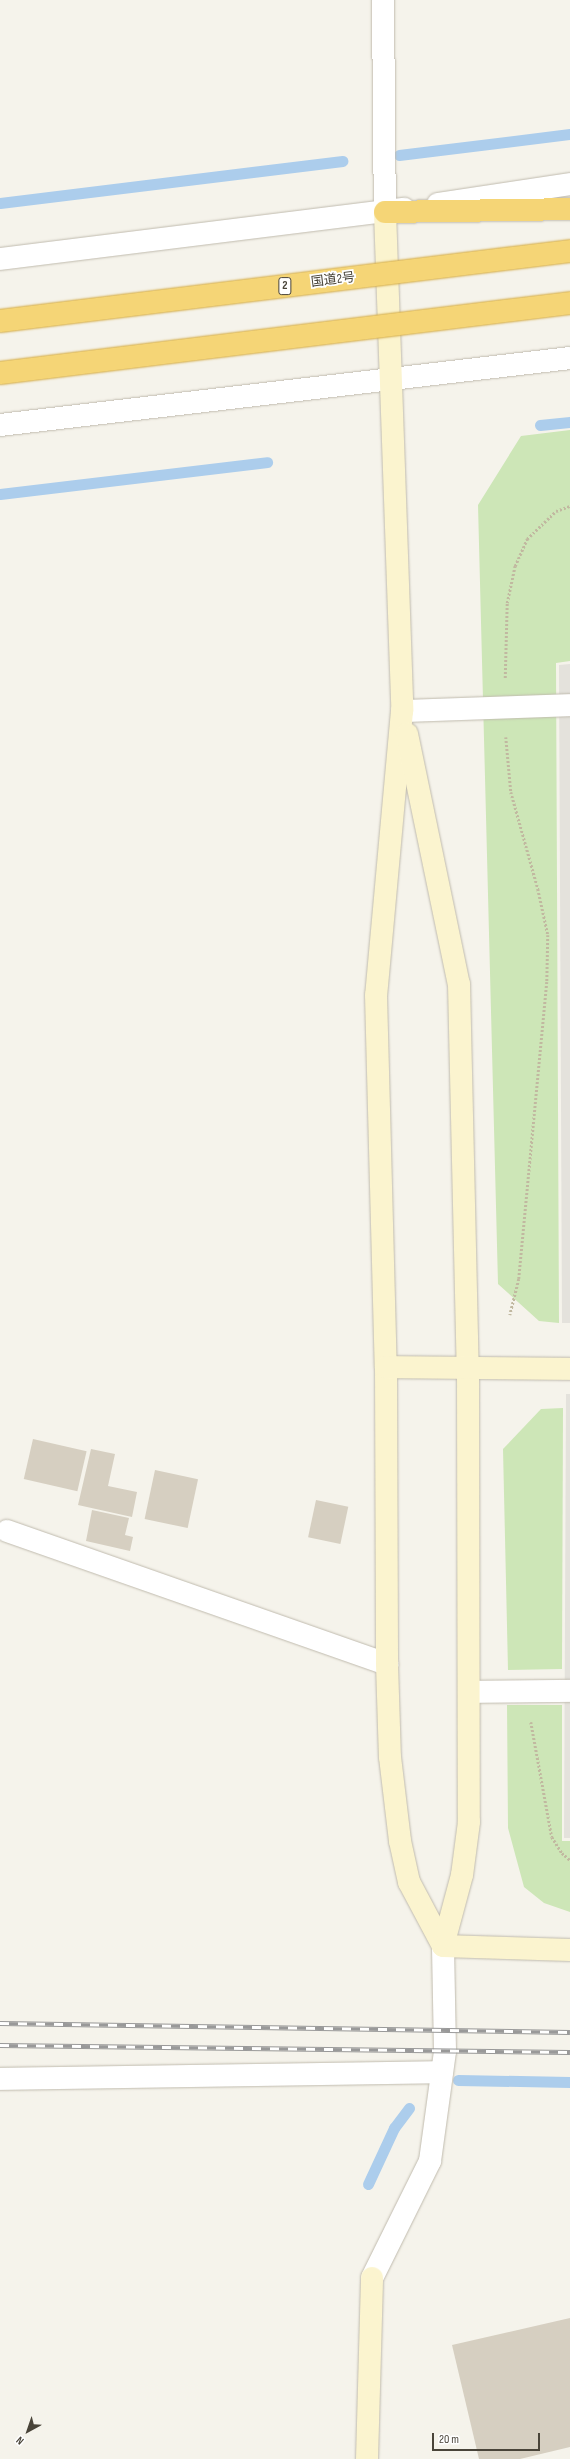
<!DOCTYPE html>
<html>
<head>
<meta charset="utf-8">
<style>
  body { margin:0 }
  #map { position:relative; width:570px; height:2459px; overflow:hidden; background:#f5f3eb; font-family:"Sofia Sans Condensed","Noto Sans JP",sans-serif }
  div>[style] { position:absolute }
  .industrial>* { inset:0; background:#e4e2dc }
  .green>* { inset:0; background:#cde6b7 }
  .stream>* { height:11px; margin:-5.5px; padding:0 5.5px; transform-origin:5.5px; border-radius:5.5px; background:#accdec }
  .building>* { inset:0; background:#d6cfc1; transform-origin:0 0 }
  .path>* { height:2.5px; margin-top:-1.25px; transform-origin:0; background:repeating-linear-gradient(90deg,#c1b8a0 0 2px,transparent 0 4px) }
  .roads { filter:drop-shadow(0 0 1px #c0bbae) drop-shadow(0 0 1px #c0bbae) }
  .lane>* { height:22px; margin:-11px; padding:0 11px; transform-origin:11px; border-radius:11px; background:#fff }
  .street>* { height:22px; margin:-11px; padding:0 11px; transform-origin:11px; border-radius:11px; background:#fff }
  .secondary>* { height:22px; margin:-11px; padding:0 11px; transform-origin:11px; border-radius:11px; background:#fbf4cf }
  .highway>* { height:22px; margin:-11px; padding:0 11px; transform-origin:11px; border-radius:11px; background:#f5d576 }
  .rail>* { height:4.5px; margin-top:-2.25px; transform-origin:0; background:repeating-linear-gradient(90deg,#fff 0 9px,#999 0 18px); box-sizing:border-box; border-block:1px solid #999 }
  .bridges { filter:drop-shadow(0 0 1px #d4ac46) drop-shadow(0 0 1px #d4ac46) }
  .highway-bridge>* { height:22px; margin:-11px; padding:0 11px; transform-origin:11px; border-radius:11px; background:#f5d576 }
  span { translate:-50% -50%; white-space:nowrap; text-align:center; line-height:1.15; -webkit-text-stroke:3.5px #fff; paint-order:stroke }
  .shield-label span { padding:1px 3px; background:#fff; border:1px solid; border-radius:3px; -webkit-text-stroke-width:0 }
  .shield-label { font-size:12px; color:#494439; font-weight:700 }
  .street-label { font-size:13px; color:#494439 }
  .north { position:absolute; left:8px; top:2411px; width:40px; height:40px; -webkit-text-stroke:3px #fff; paint-order:stroke; rotate:220deg; font-size:11px; font-weight:700; line-height:16px; text-align:center; color:#494439 }
  .north::after { content:''; display:block; margin:auto; width:14px; height:18px; background:#494439; clip-path:polygon(50% 0,100% 100%,50% 72%,0 100%) }
  .scale { position:absolute; left:432px; top:2433px; width:108px; height:18px; box-sizing:border-box; border:2px solid #494439; border-top:0; padding-left:5px; font-size:12px; line-height:14px; white-space:nowrap; color:#494439; -webkit-text-stroke:3px #fff; paint-order:stroke }
</style>
</head>
<body>
<div id="map">
  <div class="industrial">
    <div style="clip-path:polygon(570px 664px,570px 1323px,562px 1323px,559px 665px)"></div>
    <div style="clip-path:polygon(566px 1394px,570px 1394px,570px 1838px,564px 1838px)"></div>
  </div>
  <div class="green">
    <div style="clip-path:polygon(570px 430px,570px 661px,556px 663px,559px 1323px,539px 1321px,498px 1284px,478px 505px,521px 436px)"></div>
    <div style="clip-path:polygon(563px 1408px,562px 1669px,508px 1670px,503px 1449px,541px 1409px)"></div>
    <div style="clip-path:polygon(507px 1705px,562px 1705px,562px 1841px,570px 1841px,570px 1912px,544px 1903px,524px 1887px,508px 1828px)"></div>
  </div>
  <div class="stream">
    <div style="left:399px;top:155px;width:172px;rotate:-7deg"></div>
    <div style="left:0;top:203px;width:345px;rotate:-7deg"></div>
    <div style="left:540px;top:425px;width:30px;rotate:-6deg"></div>
    <div style="left:0;top:494px;width:269px;rotate:-6.8deg"></div>
    <div style="left:458px;top:2080px;width:112px;rotate:1deg"></div>
    <div style="left:368px;top:2184px;width:62px;rotate:-65.1deg"></div>
    <div style="left:394px;top:2128px;width:25px;rotate:-53deg"></div>
  </div>
  <div class="building">
    <div style="left:33px;top:1439px;width:55px;height:41px;rotate:13deg"></div>
    <div style="clip-path:polygon(91px 1449px,115px 1454px,108px 1486px,137px 1492px,132px 1517px,78px 1505px)"></div>
    <div style="left:155px;top:1470px;width:44px;height:50px;rotate:12deg"></div>
    <div style="left:316px;top:1500px;width:33px;height:38px;rotate:12deg"></div>
    <div style="clip-path:polygon(92px 1510px,129px 1518px,125px 1535px,133px 1537px,130px 1551px,86px 1541px)"></div>
    <div style="clip-path:polygon(570px 2318px,570px 2447px,520px 2459px,479px 2459px,452px 2345px)"></div>
  </div>
  <div class="path">
    <div style="left:505px;top:678px;width:75px;rotate:-88.5deg"></div>
    <div style="left:507px;top:603px;width:38px;rotate:-78deg"></div>
    <div style="left:515px;top:566px;width:30px;rotate:-66deg"></div>
    <div style="left:527px;top:539px;width:40px;rotate:-44deg"></div>
    <div style="left:556px;top:511px;width:15px;rotate:-20deg"></div>
    <div style="left:506px;top:737px;width:55px;rotate:84.8deg"></div>
    <div style="left:511px;top:792px;width:101px;rotate:74.4deg"></div>
    <div style="left:538px;top:889px;width:47px;rotate:77.7deg"></div>
    <div style="left:548px;top:935px;width:47px;rotate:91.2deg"></div>
    <div style="left:547px;top:982px;width:298px;rotate:95.4deg"></div>
    <div style="left:519px;top:1279px;width:37px;rotate:104deg"></div>
    <div style="left:531px;top:1722px;width:117px;rotate:79.7deg"></div>
    <div style="left:552px;top:1837px;width:19px;rotate:58deg"></div>
    <div style="left:562px;top:1853px;width:11px;rotate:41deg"></div>
  </div>
  <div class="roads">
    <div class="lane">
      <div style="left:402px;top:711px;width:168px;rotate:-2deg"></div>
      <div style="left:469px;top:1692px;width:101px;rotate:-0.6deg"></div>
    </div>
    <div class="street">
      <div style="left:383px;top:0;width:212px;rotate:89.5deg"></div>
      <div style="left:438px;top:204px;width:134px;rotate:-8.6deg"></div>
      <div style="left:0;top:259px;width:407px;rotate:-7.1deg"></div>
      <div style="left:0;top:425px;width:574px;rotate:-6.7deg"></div>
      <div style="left:7px;top:1531px;width:403px;rotate:19.3deg"></div>
      <div style="left:0;top:2079px;width:442px;rotate:-0.9deg"></div>
      <div style="left:372px;top:2278px;width:131px;rotate:-63.6deg"></div>
      <div style="left:430px;top:2161px;width:111px;rotate:-82.2deg"></div>
      <div style="left:445px;top:2051px;width:105px;rotate:-91.1deg"></div>
    </div>
    <div class="secondary">
      <div style="left:385px;top:212px;width:499px;rotate:88deg"></div>
      <div style="left:402px;top:711px;width:285px;rotate:95.2deg"></div>
      <div style="left:376px;top:995px;width:372px;rotate:88.5deg"></div>
      <div style="left:386px;top:1367px;width:297px;rotate:89.8deg"></div>
      <div style="left:387px;top:1664px;width:93px;rotate:88.2deg"></div>
      <div style="left:390px;top:1757px;width:85px;rotate:83.2deg"></div>
      <div style="left:400px;top:1841px;width:42px;rotate:77.6deg"></div>
      <div style="left:409px;top:1882px;width:72px;rotate:62deg"></div>
      <div style="left:407px;top:734px;width:255px;rotate:78.3deg"></div>
      <div style="left:459px;top:984px;width:384px;rotate:88.7deg"></div>
      <div style="left:468px;top:1368px;width:454px;rotate:89.9deg"></div>
      <div style="left:469px;top:1822px;width:53px;rotate:97.5deg"></div>
      <div style="left:462px;top:1875px;width:73px;rotate:105deg"></div>
      <div style="left:386px;top:1367px;width:184px;rotate:0.6deg"></div>
      <div style="left:443px;top:1946px;width:127px;rotate:1.8deg"></div>
      <div style="left:367px;top:2459px;width:181px;rotate:-88.4deg"></div>
    </div>
    <div class="highway">
      <div style="left:385px;top:212px;width:185px;rotate:-0.9deg"></div>
    </div>
  </div>
  <div class="rail">
    <div style="left:0;top:2023px;width:570px;rotate:0.9deg"></div>
    <div style="left:0;top:2045px;width:570px;rotate:0.7deg"></div>
  </div>
  <div class="bridges">
    <div class="highway-bridge">
      <div style="left:0;top:321px;width:574px;rotate:-7deg"></div>
      <div style="left:0;top:373px;width:574px;rotate:-7deg"></div>
    </div>
  </div>
  <div class="shield-label">
    <span style="left:285px;top:286px">2</span>
  </div>
  <div class="street-label">
    <span style="left:333px;top:280px;rotate:-7deg">国道2号</span>
  </div>
  <div class="north">N</div>
  <div class="scale">20 m</div>
</div>
</body>
</html>
